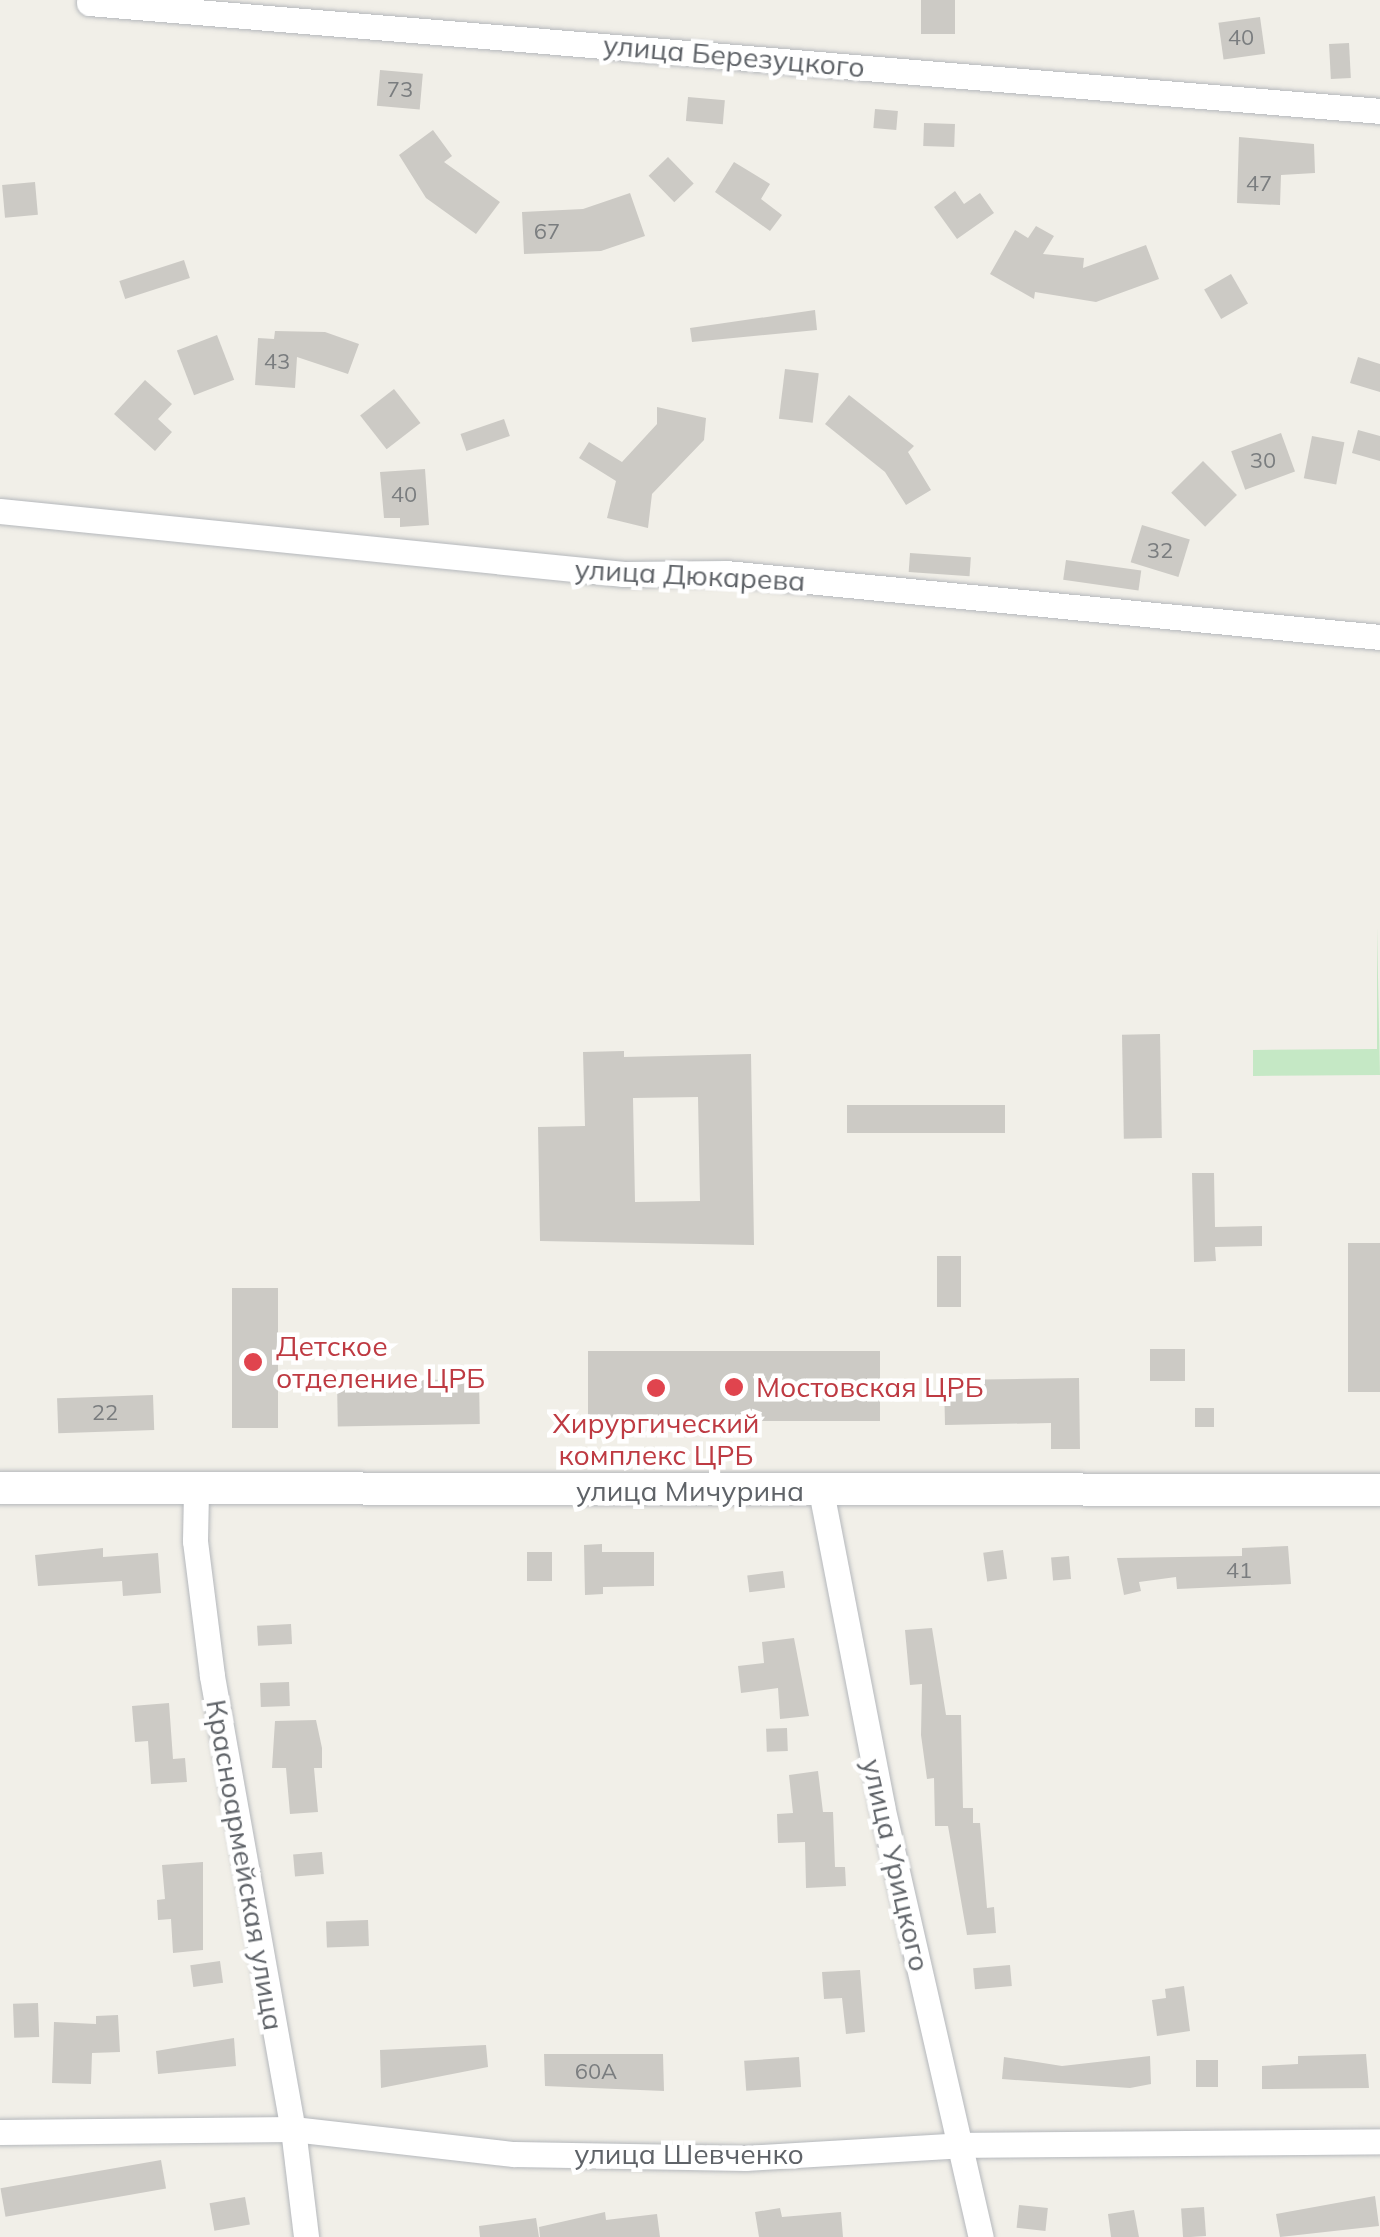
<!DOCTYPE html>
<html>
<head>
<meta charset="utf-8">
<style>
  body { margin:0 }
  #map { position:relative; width:1380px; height:2237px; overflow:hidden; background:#f1efe8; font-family:Mulish,sans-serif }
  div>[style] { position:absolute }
  .green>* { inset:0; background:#c5e8c5 }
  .building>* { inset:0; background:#cccac5; transform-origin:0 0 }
  .roads { filter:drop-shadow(0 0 2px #b5b8bc) drop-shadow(0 0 2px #b5b8bc) }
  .minor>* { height:25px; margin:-12.5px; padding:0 12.5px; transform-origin:12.5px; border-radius:12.5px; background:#fff }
  .tertiary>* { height:32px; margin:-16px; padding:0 16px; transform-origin:16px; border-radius:16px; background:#fff }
  .dots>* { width:28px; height:28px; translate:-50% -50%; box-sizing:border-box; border:5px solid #fff; border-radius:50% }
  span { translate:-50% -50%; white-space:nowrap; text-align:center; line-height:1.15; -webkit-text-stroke:9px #fff; paint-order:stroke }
  .number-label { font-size:22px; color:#7a7d7f }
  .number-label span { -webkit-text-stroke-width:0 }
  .street-label { font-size:28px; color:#5f6368 }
  .health-label { font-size:28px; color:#be3a42 }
  .left { translate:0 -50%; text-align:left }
</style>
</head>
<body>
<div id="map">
  <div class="green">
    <div style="clip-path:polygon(1377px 927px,1380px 1075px,1253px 1076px,1253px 1050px,1377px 1049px)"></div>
  </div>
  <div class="building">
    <div style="left:921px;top:0;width:34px;height:34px"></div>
    <div style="left:1260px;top:17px;width:37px;height:42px;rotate:82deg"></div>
    <div style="left:1349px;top:43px;width:35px;height:20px;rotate:87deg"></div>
    <div style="left:380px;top:70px;width:43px;height:36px;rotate:5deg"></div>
    <div style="left:688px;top:97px;width:37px;height:24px;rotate:5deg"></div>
    <div style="left:875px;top:109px;width:23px;height:19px;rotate:5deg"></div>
    <div style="left:924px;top:123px;width:31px;height:23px;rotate:2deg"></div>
    <div style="clip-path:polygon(433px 130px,452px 156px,444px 162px,500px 202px,476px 234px,426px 198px,399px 155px)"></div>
    <div style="clip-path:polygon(1239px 137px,1314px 144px,1315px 173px,1281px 175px,1280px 205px,1237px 203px)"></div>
    <div style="left:668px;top:157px;width:37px;height:27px;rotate:46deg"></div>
    <div style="clip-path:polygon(734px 162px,770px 184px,761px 199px,782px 215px,770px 231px,715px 192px)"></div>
    <div style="left:35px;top:182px;width:33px;height:33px;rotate:85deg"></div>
    <div style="clip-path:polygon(955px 191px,964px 204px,980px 193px,994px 213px,957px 239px,934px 207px)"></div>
    <div style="clip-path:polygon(630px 193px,645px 236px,601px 251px,524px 254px,522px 212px,583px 209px)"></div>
    <div style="clip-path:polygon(1036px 226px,1054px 236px,1043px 254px,1084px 258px,1083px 268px,1146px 245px,1159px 279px,1096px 302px,1035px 292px,1034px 299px,990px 274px,1015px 230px,1028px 238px)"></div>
    <div style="left:184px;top:260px;width:19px;height:68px;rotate:72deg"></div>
    <div style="left:1231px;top:274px;width:34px;height:31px;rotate:60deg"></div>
    <div style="clip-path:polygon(815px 310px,817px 330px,692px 342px,690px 328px)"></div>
    <div style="clip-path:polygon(275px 331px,325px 332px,359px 344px,348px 374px,297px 357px,295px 388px,255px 385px,258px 338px,274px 339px)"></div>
    <div style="left:217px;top:335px;width:48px;height:43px;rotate:69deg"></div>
    <div style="clip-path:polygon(1358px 357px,1380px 364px,1380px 392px,1350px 383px)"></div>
    <div style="left:785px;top:369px;width:34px;height:50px;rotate:7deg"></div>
    <div style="clip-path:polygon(145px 380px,172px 404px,158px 419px,172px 432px,155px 451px,114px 414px)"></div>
    <div style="left:394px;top:389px;width:43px;height:43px;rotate:52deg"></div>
    <div style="clip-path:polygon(849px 395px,914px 446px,908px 452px,931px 490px,906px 505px,885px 472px,825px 424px)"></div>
    <div style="clip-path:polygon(657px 407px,706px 418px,704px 440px,652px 494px,648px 528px,607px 518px,616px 481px,579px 458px,589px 442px,622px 462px,657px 424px)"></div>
    <div style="left:504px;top:419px;width:18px;height:46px;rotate:71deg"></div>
    <div style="clip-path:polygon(1358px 430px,1380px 436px,1380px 461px,1352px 453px)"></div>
    <div style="left:1281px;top:433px;width:41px;height:53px;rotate:70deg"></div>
    <div style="left:1312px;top:436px;width:33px;height:43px;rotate:11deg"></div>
    <div style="left:1203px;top:461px;width:48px;height:45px;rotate:45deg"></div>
    <div style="clip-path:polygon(425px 469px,429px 525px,400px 527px,400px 518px,384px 518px,380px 472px)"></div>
    <div style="left:1142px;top:525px;width:50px;height:39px;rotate:17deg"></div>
    <div style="left:910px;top:553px;width:61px;height:19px;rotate:4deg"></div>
    <div style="left:1066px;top:560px;width:76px;height:20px;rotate:8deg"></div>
    <div style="left:1160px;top:1034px;width:104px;height:38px;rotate:89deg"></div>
    <div style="clip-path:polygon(evenodd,624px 1051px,624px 1057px,751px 1054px,754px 1245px,540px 1241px,538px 1127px,585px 1126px,583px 1052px,624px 1051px,698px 1097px,700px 1201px,635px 1202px,633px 1098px,698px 1097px)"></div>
    <div style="left:1005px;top:1105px;width:28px;height:158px;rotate:90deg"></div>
    <div style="clip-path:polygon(1192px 1173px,1214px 1173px,1215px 1227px,1262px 1226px,1262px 1246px,1215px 1247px,1216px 1261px,1194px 1262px)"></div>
    <div style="left:1348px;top:1243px;width:32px;height:149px"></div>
    <div style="left:937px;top:1256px;width:24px;height:51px"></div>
    <div style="left:232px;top:1288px;width:46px;height:140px"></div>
    <div style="left:1185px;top:1349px;width:32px;height:35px;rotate:90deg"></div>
    <div style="left:588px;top:1351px;width:292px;height:70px"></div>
    <div style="clip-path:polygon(1079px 1378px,1080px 1449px,1051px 1449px,1051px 1423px,945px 1425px,944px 1380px)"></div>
    <div style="left:479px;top:1379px;width:45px;height:142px;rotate:89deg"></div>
    <div style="left:153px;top:1395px;width:35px;height:96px;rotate:88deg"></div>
    <div style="left:1195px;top:1408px;width:19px;height:19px"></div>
    <div style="clip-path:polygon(602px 1544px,602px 1552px,654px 1552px,654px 1586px,603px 1587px,603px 1594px,585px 1595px,584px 1545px)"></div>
    <div style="clip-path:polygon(1288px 1546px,1291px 1584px,1177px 1589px,1176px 1577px,1139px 1582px,1141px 1591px,1124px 1595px,1117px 1558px,1242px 1556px,1242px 1548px)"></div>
    <div style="clip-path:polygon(103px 1548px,103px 1557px,158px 1553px,161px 1593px,123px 1596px,122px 1581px,38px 1586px,35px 1555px)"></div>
    <div style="left:1003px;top:1550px;width:29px;height:20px;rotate:82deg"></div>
    <div style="left:527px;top:1552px;width:25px;height:29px"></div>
    <div style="left:1069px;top:1556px;width:23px;height:18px;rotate:85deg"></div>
    <div style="left:783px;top:1571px;width:17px;height:36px;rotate:83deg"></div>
    <div style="left:291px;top:1624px;width:20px;height:34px;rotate:87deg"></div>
    <div style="clip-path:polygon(932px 1628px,946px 1715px,961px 1715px,963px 1808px,973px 1808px,973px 1823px,980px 1823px,987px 1908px,994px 1907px,996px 1933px,967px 1935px,948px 1826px,935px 1826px,934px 1778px,927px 1779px,921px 1735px,922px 1684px,910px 1685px,905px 1630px)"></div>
    <div style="clip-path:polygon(794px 1638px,809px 1716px,780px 1719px,778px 1688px,741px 1693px,738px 1666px,764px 1663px,762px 1642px)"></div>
    <div style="left:289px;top:1682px;width:24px;height:29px;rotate:88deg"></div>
    <div style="clip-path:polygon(169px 1703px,173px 1759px,185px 1758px,187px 1782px,151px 1784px,148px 1741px,135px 1742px,132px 1706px)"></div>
    <div style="clip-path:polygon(316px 1720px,322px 1748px,322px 1768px,314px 1768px,318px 1812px,290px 1814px,286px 1768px,272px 1768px,275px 1721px)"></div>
    <div style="left:787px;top:1728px;width:23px;height:21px;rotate:88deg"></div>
    <div style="clip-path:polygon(818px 1771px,823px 1812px,833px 1812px,835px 1867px,845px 1867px,846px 1886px,806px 1888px,805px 1842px,778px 1843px,777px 1814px,793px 1813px,789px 1775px)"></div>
    <div style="left:322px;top:1852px;width:22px;height:29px;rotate:85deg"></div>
    <div style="clip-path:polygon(203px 1862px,203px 1950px,173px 1953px,171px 1919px,158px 1920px,157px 1900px,165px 1899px,162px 1865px)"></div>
    <div style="left:368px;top:1920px;width:26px;height:42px;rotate:88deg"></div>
    <div style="left:220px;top:1961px;width:22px;height:30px;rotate:82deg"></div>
    <div style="left:1010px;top:1965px;width:21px;height:37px;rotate:85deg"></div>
    <div style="clip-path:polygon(860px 1970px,865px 2032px,846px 2034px,842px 1998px,824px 1999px,822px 1972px)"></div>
    <div style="clip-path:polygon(1184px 1986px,1190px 2031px,1157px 2036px,1152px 2000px,1166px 1998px,1165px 1989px)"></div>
    <div style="left:38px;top:2003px;width:34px;height:25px;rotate:88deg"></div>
    <div style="clip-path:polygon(118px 2015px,120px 2052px,92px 2053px,91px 2084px,52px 2083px,54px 2022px,96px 2024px,96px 2016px)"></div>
    <div style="clip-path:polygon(234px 2038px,236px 2066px,158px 2074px,156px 2051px)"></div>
    <div style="clip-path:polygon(486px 2045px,488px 2067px,381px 2088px,380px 2050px)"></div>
    <div style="clip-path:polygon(544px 2054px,663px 2054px,664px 2091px,545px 2086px)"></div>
    <div style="clip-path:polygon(1366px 2054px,1369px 2088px,1262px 2089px,1262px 2066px,1298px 2064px,1298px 2056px)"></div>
    <div style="clip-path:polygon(1150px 2056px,1151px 2084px,1130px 2088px,1002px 2079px,1004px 2057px,1062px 2066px)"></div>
    <div style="left:799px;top:2057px;width:30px;height:55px;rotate:86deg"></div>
    <div style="left:1196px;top:2060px;width:22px;height:27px"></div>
    <div style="left:161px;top:2160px;width:29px;height:163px;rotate:80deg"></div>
    <div style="clip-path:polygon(1375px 2196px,1379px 2226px,1280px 2237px,1276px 2214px)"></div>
    <div style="left:245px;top:2197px;width:28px;height:36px;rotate:80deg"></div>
    <div style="left:1019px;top:2205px;width:29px;height:23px;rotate:6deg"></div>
    <div style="left:1204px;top:2207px;width:29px;height:23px;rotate:86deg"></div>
    <div style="clip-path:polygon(780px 2208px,782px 2217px,841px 2212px,843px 2237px,759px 2237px,755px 2212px)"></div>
    <div style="clip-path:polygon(1134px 2210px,1139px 2237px,1111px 2237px,1108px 2214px)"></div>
    <div style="clip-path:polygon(605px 2212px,606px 2220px,657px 2214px,660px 2237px,540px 2237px,539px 2227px)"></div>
    <div style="clip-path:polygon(536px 2218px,539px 2237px,480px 2237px,479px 2226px)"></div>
  </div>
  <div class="roads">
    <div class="minor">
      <div style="left:89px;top:3px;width:1296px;rotate:4.78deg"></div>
      <div style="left:0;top:511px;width:627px;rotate:5.77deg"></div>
      <div style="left:624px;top:574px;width:102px;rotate:-0.6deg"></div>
      <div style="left:726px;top:573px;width:657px;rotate:5.59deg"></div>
      <div style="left:821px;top:1491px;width:321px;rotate:79deg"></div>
      <div style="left:882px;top:1806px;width:442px;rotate:77.1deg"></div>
      <div style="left:196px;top:1492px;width:49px;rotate:91.2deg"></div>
      <div style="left:195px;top:1541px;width:136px;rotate:82.8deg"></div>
      <div style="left:212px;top:1676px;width:460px;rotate:79.9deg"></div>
      <div style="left:293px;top:2129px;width:109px;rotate:83.1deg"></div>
      <div style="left:0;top:2132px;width:293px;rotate:-0.6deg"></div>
      <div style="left:293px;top:2129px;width:222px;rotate:6.5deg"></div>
      <div style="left:514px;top:2154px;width:231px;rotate:1deg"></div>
      <div style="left:745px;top:2158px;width:216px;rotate:-3.4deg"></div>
      <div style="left:961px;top:2145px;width:419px;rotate:-0.5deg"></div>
    </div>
    <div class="tertiary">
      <div style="left:0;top:1488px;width:1380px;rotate:0.08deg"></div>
    </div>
  </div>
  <div class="dots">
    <div style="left:253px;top:1362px;background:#e0444e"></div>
    <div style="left:734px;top:1387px;background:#e0444e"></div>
    <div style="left:656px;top:1388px;background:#e0444e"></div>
  </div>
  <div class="number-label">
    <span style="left:1241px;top:38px">40</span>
    <span style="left:400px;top:90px">73</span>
    <span style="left:1259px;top:184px">47</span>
    <span style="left:547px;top:232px">67</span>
    <span style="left:277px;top:362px">43</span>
    <span style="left:1263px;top:461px">30</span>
    <span style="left:404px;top:495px">40</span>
    <span style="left:1160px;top:551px">32</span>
    <span style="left:105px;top:1413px">22</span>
    <span style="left:1239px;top:1571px">41</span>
    <span style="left:596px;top:2072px">60А</span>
  </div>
  <div class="street-label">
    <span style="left:734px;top:56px;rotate:5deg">улица Березуцкого</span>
    <span style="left:690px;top:575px;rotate:3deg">улица Дюкарева</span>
    <span style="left:690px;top:1491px">улица Мичурина</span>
    <span style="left:245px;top:1865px;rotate:80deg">Красноармейская улица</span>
    <span style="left:896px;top:1865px;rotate:77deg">улица Урицкого</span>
    <span style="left:689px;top:2154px">улица Шевченко</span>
  </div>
  <div class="health-label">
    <span class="left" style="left:276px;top:1362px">Детское<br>отделение ЦРБ</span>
    <span class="left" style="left:756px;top:1387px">Мостовская ЦРБ</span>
    <span style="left:656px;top:1439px">Хирургический<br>комплекс ЦРБ</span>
  </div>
</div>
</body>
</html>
